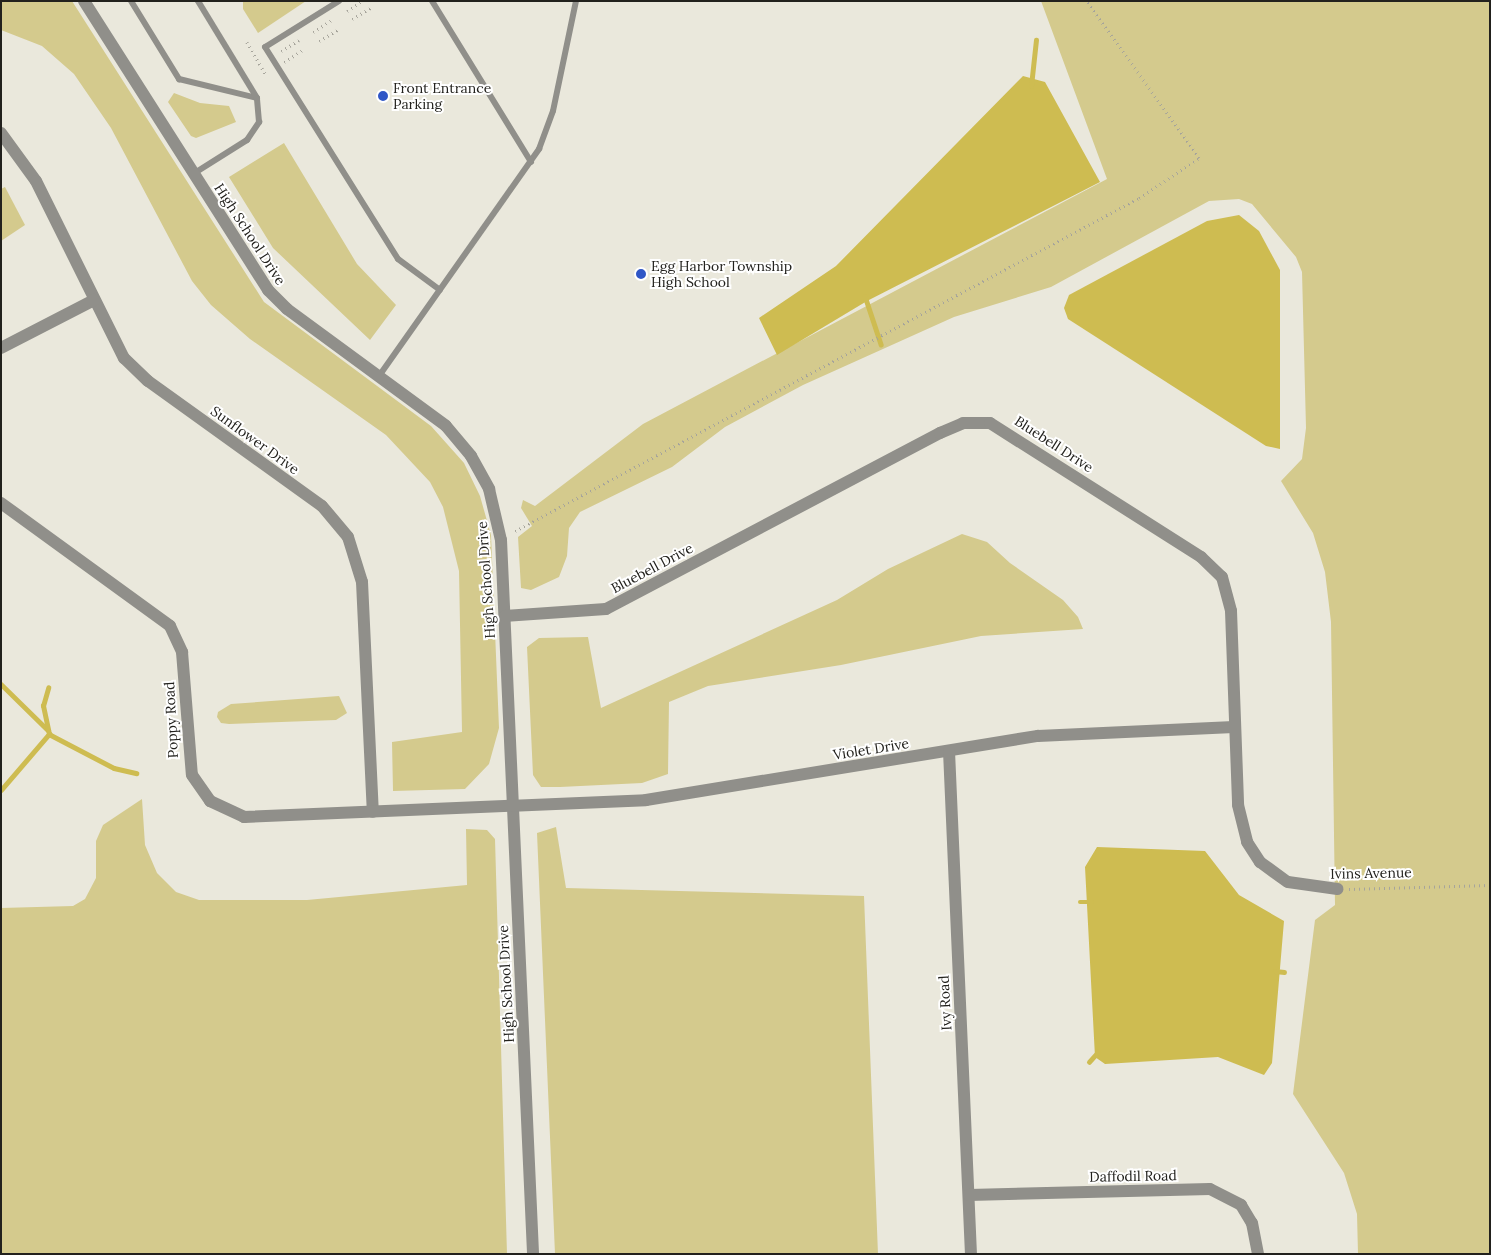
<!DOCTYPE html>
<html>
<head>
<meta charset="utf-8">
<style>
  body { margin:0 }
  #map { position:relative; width:1491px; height:1255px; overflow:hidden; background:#eae8dc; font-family:Lora,serif }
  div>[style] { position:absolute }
  .green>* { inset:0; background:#d4ca8d }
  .water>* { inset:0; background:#cebc51 }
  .stream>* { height:4.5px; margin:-2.25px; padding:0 2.25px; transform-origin:2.25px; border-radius:2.25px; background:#cebc51 }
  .path>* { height:2.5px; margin-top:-1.25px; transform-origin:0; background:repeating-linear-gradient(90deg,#a6a49b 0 1px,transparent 0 5px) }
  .lane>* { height:6px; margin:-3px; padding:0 3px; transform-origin:3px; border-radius:3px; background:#908f8a }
  .street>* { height:12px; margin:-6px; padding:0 6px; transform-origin:6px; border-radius:6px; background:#908f8a }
  .dots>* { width:14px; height:14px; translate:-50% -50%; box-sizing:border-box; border:2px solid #fff; border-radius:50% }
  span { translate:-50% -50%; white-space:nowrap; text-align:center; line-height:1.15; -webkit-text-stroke:4px #fff; paint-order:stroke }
  .poi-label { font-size:14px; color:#22211d }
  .left { translate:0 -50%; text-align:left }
  .street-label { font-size:14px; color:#22211d }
  .frame { position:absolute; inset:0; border:2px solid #22211d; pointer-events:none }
</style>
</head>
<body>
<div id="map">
  <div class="green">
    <div style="clip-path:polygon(1px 1px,72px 1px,264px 302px,431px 426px,464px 463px,480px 496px,491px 535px,499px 728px,489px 764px,465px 789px,393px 791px,392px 742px,462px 732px,459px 571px,443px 507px,430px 482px,386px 435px,250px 339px,211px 305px,192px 281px,111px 128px,74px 74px,42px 46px,1px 30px)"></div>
    <div style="clip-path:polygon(243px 1px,306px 1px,258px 33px,243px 9px)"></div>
    <div style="clip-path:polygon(1041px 1px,1490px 1px,1490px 1254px,1358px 1254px,1357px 1214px,1344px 1173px,1293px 1094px,1315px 920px,1335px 905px,1331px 622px,1325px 572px,1313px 533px,1281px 481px,1302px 459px,1306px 428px,1302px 272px,1296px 257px,1252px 204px,1239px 199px,1209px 201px,1051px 287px,954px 317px,803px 385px,725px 427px,672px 467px,580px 512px,569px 528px,567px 556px,559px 577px,531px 590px,521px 588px,518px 537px,532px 526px,521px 508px,523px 500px,535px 506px,643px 424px,1107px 179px)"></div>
    <div style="clip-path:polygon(174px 93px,200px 103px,229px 106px,236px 122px,196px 138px,191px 136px,168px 102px)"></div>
    <div style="clip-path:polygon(284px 143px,357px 264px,396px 305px,370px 340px,273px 248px,229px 177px)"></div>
    <div style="clip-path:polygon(5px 187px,25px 225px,1px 241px,1px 189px)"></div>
    <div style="clip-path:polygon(962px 534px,987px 542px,1010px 563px,1063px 600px,1078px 617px,1083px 629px,981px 636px,841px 665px,708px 686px,669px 702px,668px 774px,642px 783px,560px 787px,541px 787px,533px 775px,527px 647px,539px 638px,588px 637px,601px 708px,837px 600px,888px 569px)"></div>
    <div style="clip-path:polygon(339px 696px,347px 713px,336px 720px,229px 724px,221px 723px,217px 717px,218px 712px,231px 704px)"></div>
    <div style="clip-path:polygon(142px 799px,145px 845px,157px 873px,176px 892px,199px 900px,307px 900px,467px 885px,466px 829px,487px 830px,495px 839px,507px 1254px,1px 1254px,1px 908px,73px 906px,85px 899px,96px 878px,96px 841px,103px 825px)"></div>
    <div style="clip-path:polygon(556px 827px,566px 888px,864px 896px,878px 1254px,555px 1254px,537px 833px)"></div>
  </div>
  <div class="water">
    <div style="clip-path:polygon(1023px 76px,1045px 82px,1100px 182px,867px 301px,777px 355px,759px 318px,836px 266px)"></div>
    <div style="clip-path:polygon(1239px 215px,1259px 231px,1280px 270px,1280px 449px,1266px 446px,1068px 319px,1064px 308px,1069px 295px,1207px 221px)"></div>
    <div style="clip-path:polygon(1097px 847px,1205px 851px,1239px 895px,1284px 921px,1272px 1063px,1264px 1075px,1218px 1057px,1105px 1064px,1095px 1057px,1085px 867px)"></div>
  </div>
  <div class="stream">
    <div style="left:1031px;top:86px;width:46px;rotate:-83.8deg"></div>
    <div style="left:865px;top:296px;width:51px;rotate:71.6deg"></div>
    <div style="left:1px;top:684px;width:66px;rotate:44.4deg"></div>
    <div style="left:49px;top:734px;width:73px;rotate:27.6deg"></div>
    <div style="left:114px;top:768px;width:23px;rotate:13deg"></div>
    <div style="left:1px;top:790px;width:74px;rotate:-49.4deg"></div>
    <div style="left:49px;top:734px;width:29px;rotate:-102deg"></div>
    <div style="left:43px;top:706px;width:19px;rotate:-74deg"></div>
    <div style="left:1080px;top:902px;width:12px"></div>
    <div style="left:1275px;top:971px;width:9px;rotate:6deg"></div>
    <div style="left:1089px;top:1062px;width:13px;rotate:-48deg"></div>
  </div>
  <div class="path">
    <div style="left:347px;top:11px;width:18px;rotate:-34deg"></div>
    <div style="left:352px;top:19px;width:23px;rotate:-31deg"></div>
    <div style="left:313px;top:32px;width:24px;rotate:-33deg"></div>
    <div style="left:319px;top:41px;width:23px;rotate:-31deg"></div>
    <div style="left:247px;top:42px;width:38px;rotate:60deg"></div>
    <div style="left:281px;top:51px;width:21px;rotate:-31deg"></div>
    <div style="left:284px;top:62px;width:24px;rotate:-33deg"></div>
    <div style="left:515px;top:531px;width:707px;rotate:-28.09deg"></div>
    <div style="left:1139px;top:198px;width:72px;rotate:-33.7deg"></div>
    <div style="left:1199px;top:158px;width:193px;rotate:-125.7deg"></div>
    <div style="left:1349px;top:889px;width:141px;rotate:-1.6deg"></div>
  </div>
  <div class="lane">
    <div style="left:131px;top:1px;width:92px;rotate:58.4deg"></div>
    <div style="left:179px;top:79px;width:80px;rotate:13.7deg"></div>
    <div style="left:339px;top:1px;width:87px;rotate:148.1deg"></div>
    <div style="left:265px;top:47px;width:250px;rotate:57.9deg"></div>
    <div style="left:398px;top:259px;width:52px;rotate:36.4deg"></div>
    <div style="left:432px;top:1px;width:189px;rotate:58.4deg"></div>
    <div style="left:193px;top:174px;width:64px;rotate:-32.2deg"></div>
    <div style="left:247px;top:140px;width:22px;rotate:-56deg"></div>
    <div style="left:259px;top:122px;width:24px;rotate:-95deg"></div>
    <div style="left:257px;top:98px;width:114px;rotate:-121.3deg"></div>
    <div style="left:379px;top:376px;width:278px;rotate:-54.8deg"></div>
    <div style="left:539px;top:149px;width:40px;rotate:-69.8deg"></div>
    <div style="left:553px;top:111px;width:112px;rotate:-78.2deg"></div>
  </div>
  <div class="street">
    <div style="left:84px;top:1px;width:343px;rotate:57.5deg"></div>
    <div style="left:268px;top:290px;width:27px;rotate:45deg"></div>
    <div style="left:287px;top:309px;width:197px;rotate:36.3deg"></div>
    <div style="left:446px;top:426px;width:39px;rotate:50deg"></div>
    <div style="left:471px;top:456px;width:38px;rotate:61deg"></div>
    <div style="left:489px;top:489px;width:52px;rotate:76.8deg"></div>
    <div style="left:501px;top:540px;width:715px;rotate:87.43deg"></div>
    <div style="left:1px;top:133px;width:59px;rotate:53.9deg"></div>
    <div style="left:36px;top:181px;width:198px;rotate:63.6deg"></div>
    <div style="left:124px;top:358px;width:33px;rotate:44deg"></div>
    <div style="left:148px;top:381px;width:214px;rotate:35.7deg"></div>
    <div style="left:322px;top:506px;width:40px;rotate:50deg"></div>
    <div style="left:348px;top:537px;width:47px;rotate:72.7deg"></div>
    <div style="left:362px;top:582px;width:230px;rotate:87.3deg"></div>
    <div style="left:1px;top:348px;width:105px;rotate:-27.3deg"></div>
    <div style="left:1px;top:503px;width:209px;rotate:36deg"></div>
    <div style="left:170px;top:626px;width:29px;rotate:65deg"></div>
    <div style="left:182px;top:652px;width:123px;rotate:85.4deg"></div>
    <div style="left:192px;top:775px;width:32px;rotate:55deg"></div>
    <div style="left:210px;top:801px;width:38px;rotate:25deg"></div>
    <div style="left:244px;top:817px;width:402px;rotate:-2.4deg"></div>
    <div style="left:646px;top:800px;width:397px;rotate:-9.3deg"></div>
    <div style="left:1038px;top:736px;width:196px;rotate:-2.6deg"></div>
    <div style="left:505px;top:616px;width:101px;rotate:-4deg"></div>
    <div style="left:606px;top:609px;width:378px;rotate:-27.8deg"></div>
    <div style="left:940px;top:433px;width:25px;rotate:-23deg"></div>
    <div style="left:963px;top:423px;width:27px"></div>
    <div style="left:990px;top:423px;width:250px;rotate:32.4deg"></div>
    <div style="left:1201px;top:557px;width:29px;rotate:44deg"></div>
    <div style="left:1222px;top:577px;width:35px;rotate:75deg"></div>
    <div style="left:1231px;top:611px;width:194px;rotate:87.9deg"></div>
    <div style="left:1238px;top:805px;width:38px;rotate:76deg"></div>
    <div style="left:1247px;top:842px;width:24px;rotate:57deg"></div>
    <div style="left:1260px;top:862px;width:34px;rotate:36deg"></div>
    <div style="left:1288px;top:882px;width:50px;rotate:8deg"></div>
    <div style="left:949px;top:751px;width:503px;rotate:87.5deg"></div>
    <div style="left:969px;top:1195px;width:241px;rotate:-1.4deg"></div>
    <div style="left:1210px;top:1189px;width:35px;rotate:27deg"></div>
    <div style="left:1241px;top:1205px;width:21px;rotate:59deg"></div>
    <div style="left:1252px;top:1223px;width:32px;rotate:79deg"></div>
  </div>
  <div class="dots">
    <div style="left:383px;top:96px;background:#2f56c6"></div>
    <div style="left:641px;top:274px;background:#2f56c6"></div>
  </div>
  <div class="poi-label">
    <span class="left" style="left:393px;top:96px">Front Entrance<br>Parking</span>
    <span class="left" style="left:651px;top:274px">Egg Harbor Township<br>High School</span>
  </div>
  <div class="street-label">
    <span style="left:250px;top:234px;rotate:57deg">High School Drive</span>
    <span style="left:255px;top:440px;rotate:36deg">Sunflower Drive</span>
    <span style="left:1054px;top:444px;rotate:33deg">Bluebell Drive</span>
    <span style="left:652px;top:568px;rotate:-28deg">Bluebell Drive</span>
    <span style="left:486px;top:580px;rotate:-94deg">High School Drive</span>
    <span style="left:171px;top:720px;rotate:-93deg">Poppy Road</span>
    <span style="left:871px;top:749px;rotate:-9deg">Violet Drive</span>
    <span style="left:1371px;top:873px;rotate:-1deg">Ivins Avenue</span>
    <span style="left:506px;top:984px;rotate:-93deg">High School Drive</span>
    <span style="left:945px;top:1003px;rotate:-93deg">Ivy Road</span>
    <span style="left:1133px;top:1176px;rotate:-1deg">Daffodil Road</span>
  </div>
  <div class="frame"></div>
</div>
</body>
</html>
